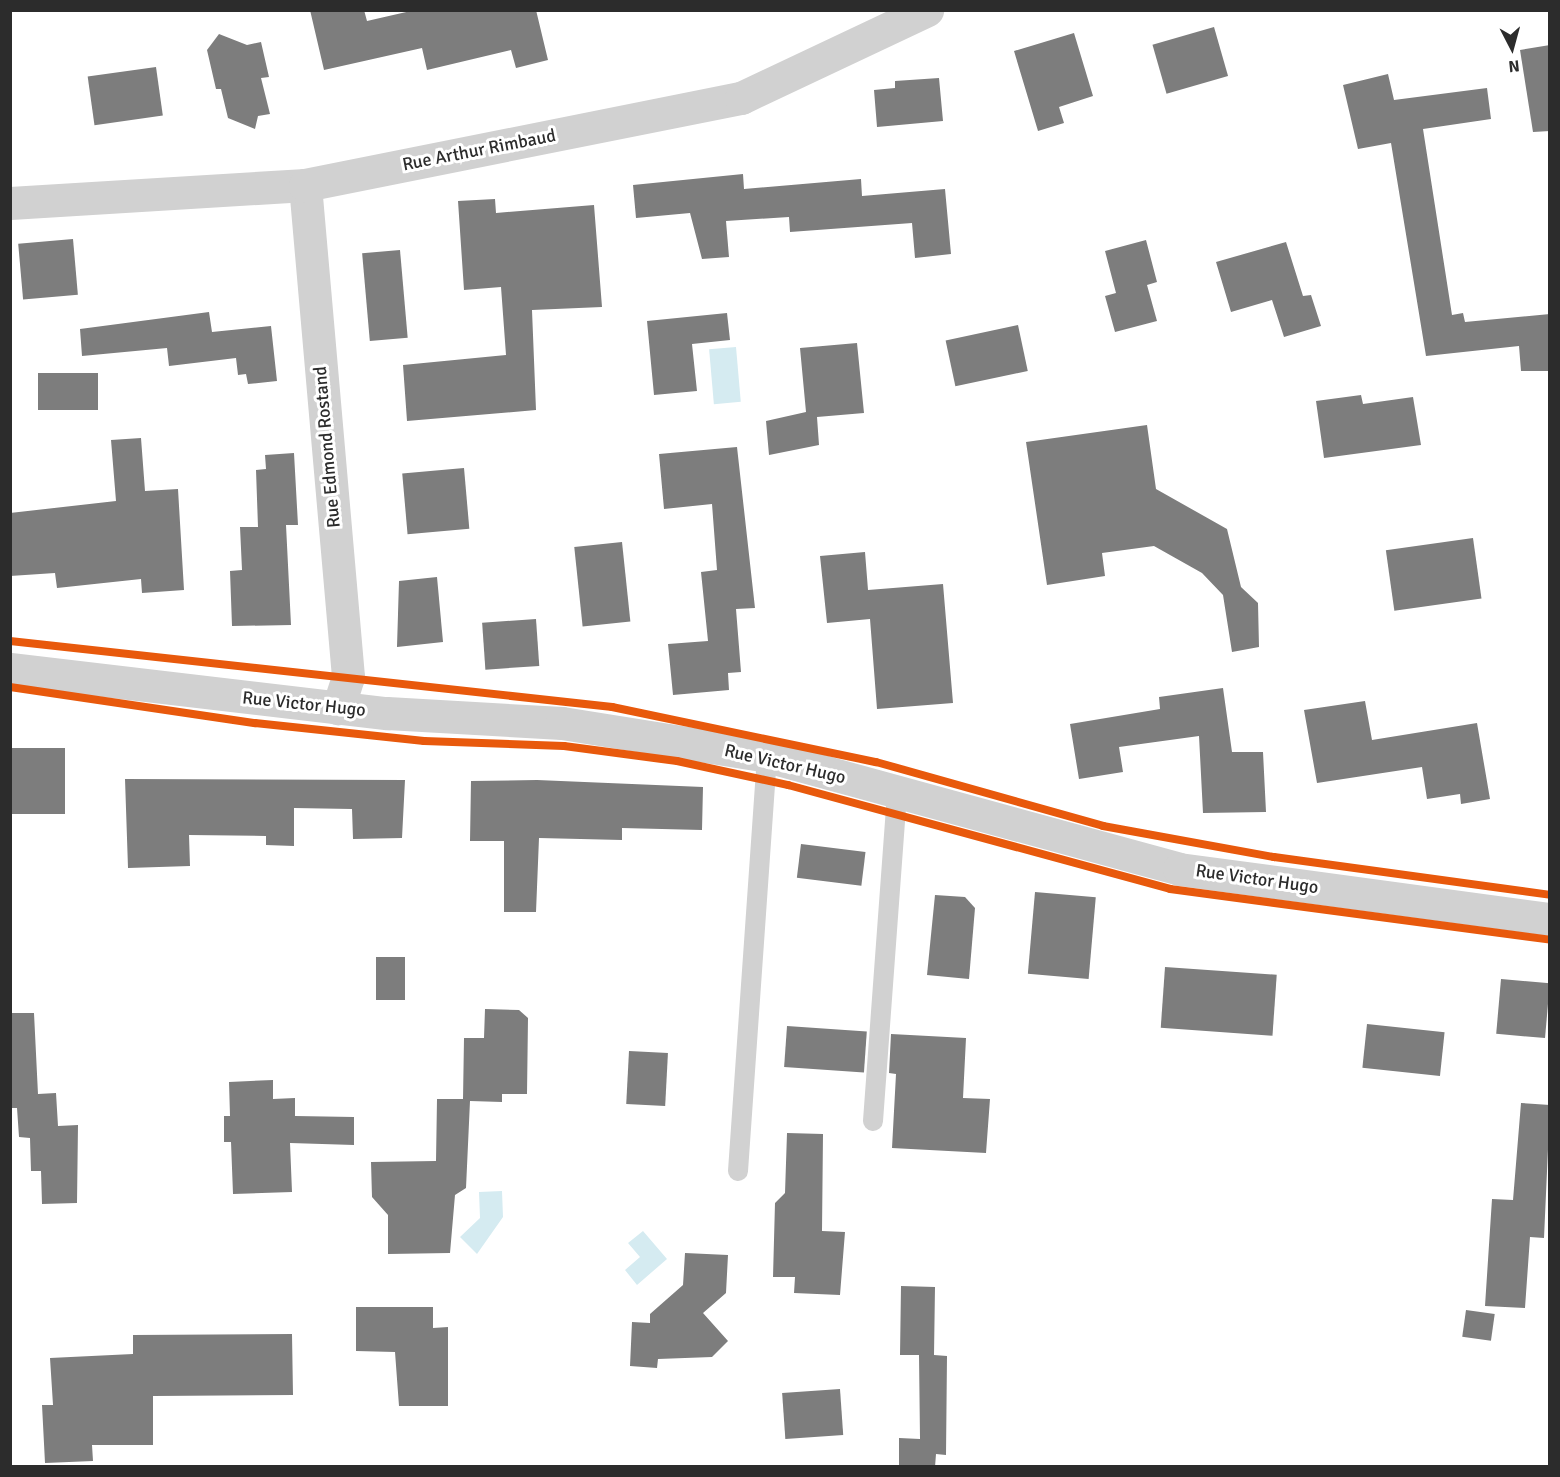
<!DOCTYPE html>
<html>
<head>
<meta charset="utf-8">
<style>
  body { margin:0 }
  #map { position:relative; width:1560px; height:1477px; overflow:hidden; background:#fff; font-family:Signika,sans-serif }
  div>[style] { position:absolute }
  .water>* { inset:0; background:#d5ebf1; transform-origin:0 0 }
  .building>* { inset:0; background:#7d7d7d; transform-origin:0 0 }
  .service>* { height:20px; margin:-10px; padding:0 10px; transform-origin:10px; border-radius:10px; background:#d1d1d1 }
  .minor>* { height:33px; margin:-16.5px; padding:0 16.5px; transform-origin:16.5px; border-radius:16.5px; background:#d1d1d1 }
  .tertiary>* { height:33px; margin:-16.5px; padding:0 16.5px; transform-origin:16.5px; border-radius:16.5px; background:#d1d1d1 }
  .cycleway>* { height:8px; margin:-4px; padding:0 4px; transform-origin:4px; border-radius:4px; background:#e8590c }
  span { translate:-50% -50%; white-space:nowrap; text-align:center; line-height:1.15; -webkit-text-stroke:6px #fff; paint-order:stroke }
  .street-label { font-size:18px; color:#2c2c2c }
  .frame { position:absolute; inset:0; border:12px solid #2c2c2c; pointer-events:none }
  .north { position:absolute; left:1482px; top:18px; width:60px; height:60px; -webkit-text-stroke:4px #fff; paint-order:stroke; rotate:174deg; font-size:16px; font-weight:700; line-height:24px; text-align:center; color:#2c2c2c }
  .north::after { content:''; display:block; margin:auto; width:21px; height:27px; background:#2c2c2c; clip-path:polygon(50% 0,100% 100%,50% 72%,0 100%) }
</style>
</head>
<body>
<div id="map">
  <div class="water">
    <div style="left:736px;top:347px;width:55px;height:27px;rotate:85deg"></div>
    <div style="clip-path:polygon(502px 1191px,503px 1217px,477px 1254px,460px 1237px,480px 1218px,479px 1192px)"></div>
    <div style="clip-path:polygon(643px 1231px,667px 1259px,637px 1285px,625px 1270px,640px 1257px,628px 1243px)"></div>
  </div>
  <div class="building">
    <div style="clip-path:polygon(310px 10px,364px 10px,367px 21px,415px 10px,536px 10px,548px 60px,516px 68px,511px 50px,427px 70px,422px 48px,324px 70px)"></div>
    <div style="left:1214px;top:27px;width:51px;height:64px;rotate:74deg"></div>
    <div style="clip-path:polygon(1074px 33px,1093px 96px,1059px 107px,1064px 123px,1038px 131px,1014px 51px)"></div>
    <div style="clip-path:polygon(219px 34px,247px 45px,261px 42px,269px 77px,261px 78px,270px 114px,258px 116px,255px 129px,228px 118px,221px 89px,216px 89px,207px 50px)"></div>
    <div style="clip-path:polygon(1550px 45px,1550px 131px,1533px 132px,1520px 50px)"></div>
    <div style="left:156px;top:67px;width:49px;height:69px;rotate:82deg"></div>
    <div style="clip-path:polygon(1388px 74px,1394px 100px,1487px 88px,1491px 119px,1423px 129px,1452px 315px,1463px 313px,1465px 322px,1550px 314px,1550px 371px,1521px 371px,1519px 346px,1426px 356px,1391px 143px,1358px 149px,1343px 85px)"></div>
    <div style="clip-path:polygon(939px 78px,943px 121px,877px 127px,874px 90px,895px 88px,895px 81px)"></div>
    <div style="clip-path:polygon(743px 174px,744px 189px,861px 179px,862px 196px,945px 189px,951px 254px,915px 258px,912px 223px,790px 232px,789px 217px,726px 221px,729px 257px,702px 259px,690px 213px,636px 218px,633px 185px)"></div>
    <div style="clip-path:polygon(495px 199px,496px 213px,594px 205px,602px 307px,532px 310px,536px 410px,407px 421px,403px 365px,506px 355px,501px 287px,464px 290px,458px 201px)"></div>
    <div style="left:73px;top:239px;width:56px;height:55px;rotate:85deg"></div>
    <div style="clip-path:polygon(1146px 240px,1157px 282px,1147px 285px,1157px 321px,1115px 332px,1105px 296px,1116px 293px,1105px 251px)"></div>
    <div style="clip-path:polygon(1286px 242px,1303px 296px,1311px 295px,1321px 326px,1284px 337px,1272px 300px,1231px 312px,1216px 262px)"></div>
    <div style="left:400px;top:250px;width:88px;height:38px;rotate:85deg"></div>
    <div style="clip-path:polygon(209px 312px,212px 332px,271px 326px,277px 381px,248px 384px,246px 374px,238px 375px,236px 358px,169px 366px,167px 348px,82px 356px,80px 329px)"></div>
    <div style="clip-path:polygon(727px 313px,730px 340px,692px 344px,697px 391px,654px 395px,647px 321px)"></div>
    <div style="left:1018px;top:325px;width:47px;height:74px;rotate:78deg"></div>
    <div style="clip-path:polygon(857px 343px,864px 413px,817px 417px,819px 445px,769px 455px,766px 421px,806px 412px,800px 348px)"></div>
    <div style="left:38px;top:373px;width:60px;height:37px"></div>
    <div style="clip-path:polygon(1361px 395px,1363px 404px,1413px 397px,1421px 445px,1324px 458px,1316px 401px)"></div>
    <div style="clip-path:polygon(1147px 425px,1156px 489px,1227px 529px,1241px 587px,1258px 603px,1259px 647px,1232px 652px,1223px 595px,1202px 573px,1154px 546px,1102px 553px,1105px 576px,1047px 585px,1026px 442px)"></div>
    <div style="clip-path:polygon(141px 438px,145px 491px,178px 489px,184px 590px,142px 593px,141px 579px,57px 588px,55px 573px,10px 576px,10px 513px,116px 501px,111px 440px)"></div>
    <div style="clip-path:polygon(737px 447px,755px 608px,736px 609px,741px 672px,728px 673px,729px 690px,673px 695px,668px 644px,708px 641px,701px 572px,717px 570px,712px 504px,664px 509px,659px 454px)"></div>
    <div style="clip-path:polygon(294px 453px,298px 525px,286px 525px,291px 625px,232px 626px,230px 571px,242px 570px,240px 527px,258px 527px,256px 470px,266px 469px,265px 455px)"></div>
    <div style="left:464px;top:468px;width:61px;height:62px;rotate:85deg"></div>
    <div style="left:1473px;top:538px;width:61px;height:88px;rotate:82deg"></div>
    <div style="left:622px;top:542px;width:80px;height:48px;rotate:84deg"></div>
    <div style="clip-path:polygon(865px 552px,868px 590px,943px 584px,953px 703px,877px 709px,870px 619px,827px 623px,820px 556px)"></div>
    <div style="clip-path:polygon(437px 577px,443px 642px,397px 647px,399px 581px)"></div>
    <div style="left:536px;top:619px;width:47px;height:54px;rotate:86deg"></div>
    <div style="clip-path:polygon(1223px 688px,1232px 752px,1263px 752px,1266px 812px,1203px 813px,1199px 736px,1119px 747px,1123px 772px,1079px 779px,1070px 724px,1160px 709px,1159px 697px)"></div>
    <div style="clip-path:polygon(1365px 701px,1372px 740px,1477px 723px,1490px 799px,1461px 804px,1460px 794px,1427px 799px,1422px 767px,1317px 783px,1304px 710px)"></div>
    <div style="left:10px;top:748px;width:55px;height:66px"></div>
    <div style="clip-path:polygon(125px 779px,405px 780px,402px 838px,353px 839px,352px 809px,294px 808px,294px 846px,266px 845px,266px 836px,189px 835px,190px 866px,128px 868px)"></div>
    <div style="clip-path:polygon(537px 780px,703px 787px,702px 830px,622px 828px,622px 840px,539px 838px,536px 912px,504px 912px,504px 841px,470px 841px,471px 781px)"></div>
    <div style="left:801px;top:844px;width:65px;height:34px;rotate:7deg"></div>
    <div style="left:1035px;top:892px;width:61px;height:82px;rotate:5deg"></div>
    <div style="clip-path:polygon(935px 895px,965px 897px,975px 908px,969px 979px,927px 975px)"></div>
    <div style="left:376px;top:957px;width:29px;height:43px"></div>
    <div style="left:1165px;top:967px;width:112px;height:61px;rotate:4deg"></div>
    <div style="left:1501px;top:979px;width:49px;height:55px;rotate:5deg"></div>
    <div style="clip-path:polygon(485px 1009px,519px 1010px,528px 1018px,527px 1094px,502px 1094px,502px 1102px,470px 1101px,466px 1188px,455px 1195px,450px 1253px,388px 1254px,388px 1215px,372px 1197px,371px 1162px,436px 1161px,437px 1099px,463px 1099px,464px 1038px,484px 1038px)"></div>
    <div style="clip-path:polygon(10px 1013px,34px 1013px,38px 1094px,56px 1093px,58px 1126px,78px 1125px,77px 1203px,42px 1204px,41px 1171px,31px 1171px,30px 1138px,19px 1137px,17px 1108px,10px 1108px)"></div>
    <div style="left:1367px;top:1024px;width:78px;height:44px;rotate:6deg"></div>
    <div style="left:787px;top:1026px;width:80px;height:41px;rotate:4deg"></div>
    <div style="clip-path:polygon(891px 1034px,966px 1038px,963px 1098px,990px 1099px,986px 1153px,892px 1148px,896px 1074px,889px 1073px)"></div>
    <div style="left:629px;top:1051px;width:39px;height:53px;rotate:3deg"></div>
    <div style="clip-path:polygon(273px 1080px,273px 1099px,295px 1098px,295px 1116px,354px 1117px,354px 1145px,290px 1143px,292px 1192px,233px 1194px,231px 1142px,224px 1142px,224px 1116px,230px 1116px,229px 1082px)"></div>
    <div style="clip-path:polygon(1521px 1103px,1550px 1105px,1544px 1238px,1530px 1237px,1525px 1308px,1485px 1306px,1492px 1199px,1513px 1200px)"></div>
    <div style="clip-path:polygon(787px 1133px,823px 1134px,822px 1231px,845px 1232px,840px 1295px,794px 1293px,795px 1277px,773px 1277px,775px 1203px,785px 1193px)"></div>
    <div style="clip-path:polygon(685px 1253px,728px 1255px,726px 1293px,703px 1313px,728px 1341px,712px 1357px,658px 1359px,657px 1368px,630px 1366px,632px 1322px,650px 1323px,650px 1314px,683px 1285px)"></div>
    <div style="clip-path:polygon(901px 1286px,935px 1287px,934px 1355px,947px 1356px,946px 1455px,936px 1454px,935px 1467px,899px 1467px,899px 1438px,920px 1439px,919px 1355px,900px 1355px)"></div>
    <div style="clip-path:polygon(356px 1307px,433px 1307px,433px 1328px,448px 1327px,448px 1406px,399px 1406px,395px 1352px,356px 1351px)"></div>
    <div style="left:1466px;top:1310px;width:29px;height:27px;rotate:8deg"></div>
    <div style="clip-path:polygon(292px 1334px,293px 1395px,153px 1396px,153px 1445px,92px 1445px,93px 1461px,45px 1463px,42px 1405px,53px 1405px,50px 1358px,133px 1354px,133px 1335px)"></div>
    <div style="left:840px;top:1389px;width:46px;height:58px;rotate:86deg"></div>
  </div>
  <div class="service">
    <div style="left:873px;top:1121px;width:330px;rotate:-85.8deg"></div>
    <div style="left:738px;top:1171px;width:416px;rotate:-86deg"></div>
  </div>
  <div class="minor">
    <div style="left:305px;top:185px;width:494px;rotate:85deg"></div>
    <div style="left:348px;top:677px;width:33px;rotate:108deg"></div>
    <div style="left:10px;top:203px;width:296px;rotate:-3.5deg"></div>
    <div style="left:305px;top:185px;width:445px;rotate:-11.3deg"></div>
    <div style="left:741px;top:98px;width:206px;rotate:-25.3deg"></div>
  </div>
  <div class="tertiary">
    <div style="left:10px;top:669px;width:380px;rotate:6.7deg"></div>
    <div style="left:387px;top:713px;width:175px;rotate:3.3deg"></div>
    <div style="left:562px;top:723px;width:208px;rotate:9.1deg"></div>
    <div style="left:767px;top:756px;width:427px;rotate:15.3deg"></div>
    <div style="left:1179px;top:869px;width:374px;rotate:7.7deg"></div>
  </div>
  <div class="cycleway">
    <div style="left:10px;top:641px;width:606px;rotate:6.26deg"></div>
    <div style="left:612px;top:707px;width:270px;rotate:11.8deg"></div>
    <div style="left:876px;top:762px;width:236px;rotate:15.7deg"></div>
    <div style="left:1103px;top:826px;width:174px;rotate:10.3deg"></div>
    <div style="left:1274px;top:857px;width:279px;rotate:7.8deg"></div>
    <div style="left:10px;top:687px;width:248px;rotate:8.4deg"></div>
    <div style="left:255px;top:723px;width:170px;rotate:6.1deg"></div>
    <div style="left:424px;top:741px;width:140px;rotate:2deg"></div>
    <div style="left:564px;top:746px;width:114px;rotate:7.6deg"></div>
    <div style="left:677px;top:761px;width:114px;rotate:12.2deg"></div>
    <div style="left:788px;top:785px;width:396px;rotate:15.2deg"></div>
    <div style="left:1170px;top:889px;width:383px;rotate:7.6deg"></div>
  </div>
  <div class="street-label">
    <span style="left:479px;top:150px;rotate:-11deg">Rue Arthur Rimbaud</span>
    <span style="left:327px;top:447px;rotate:-95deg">Rue Edmond Rostand</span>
    <span style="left:304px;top:704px;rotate:6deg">Rue Victor Hugo</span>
    <span style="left:785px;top:764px;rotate:13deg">Rue Victor Hugo</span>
    <span style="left:1257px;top:879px;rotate:8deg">Rue Victor Hugo</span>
  </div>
  <div class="frame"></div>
  <div class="north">N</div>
</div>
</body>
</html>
